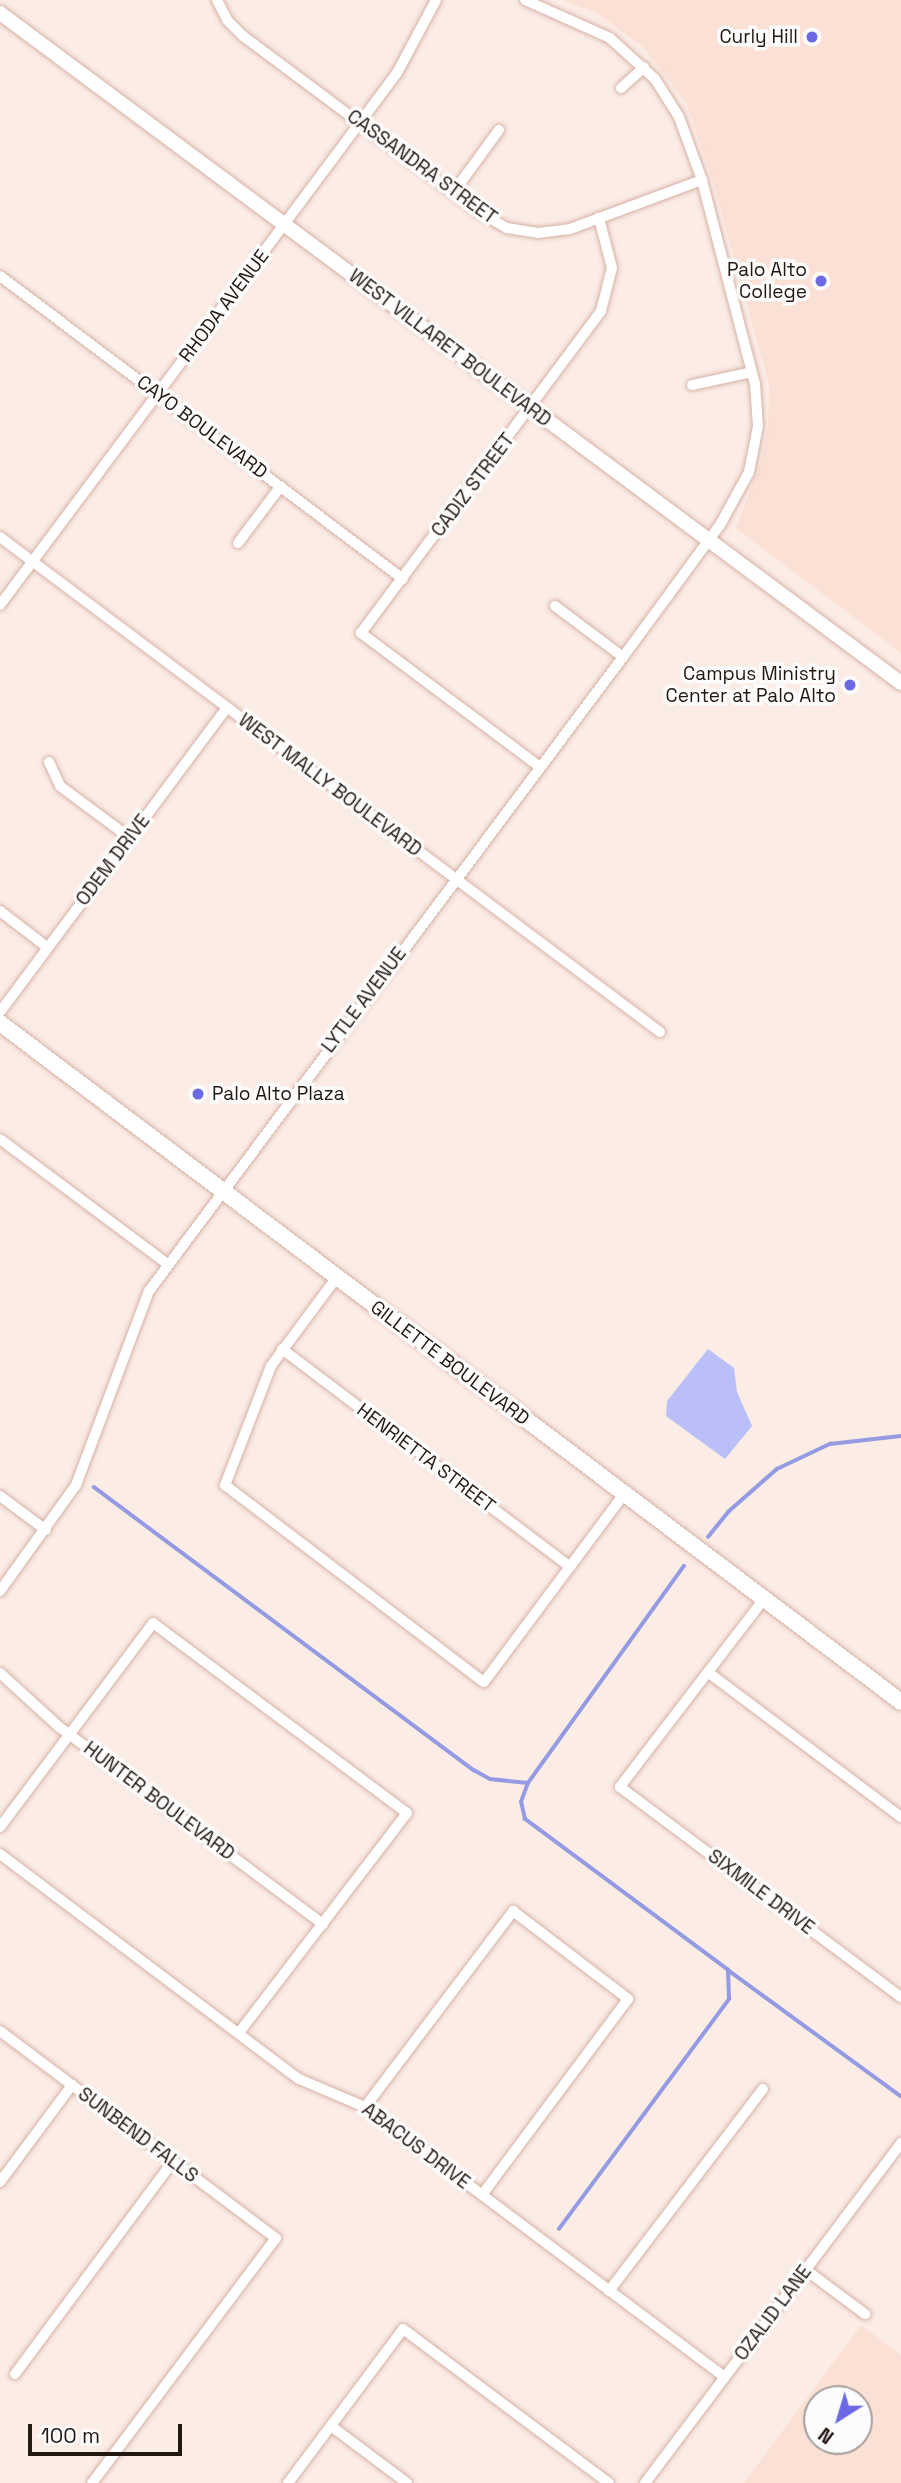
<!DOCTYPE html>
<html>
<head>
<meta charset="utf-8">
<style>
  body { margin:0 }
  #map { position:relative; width:901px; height:2483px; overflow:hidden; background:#fbece6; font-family:"Space Grotesk",sans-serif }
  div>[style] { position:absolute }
  .built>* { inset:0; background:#fbe0d5 }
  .green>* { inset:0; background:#bac0f7 }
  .stream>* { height:3.5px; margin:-1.75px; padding:0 1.75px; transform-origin:1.75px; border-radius:1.75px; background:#959be2 }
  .roads { filter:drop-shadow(0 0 2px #d6b2a5) drop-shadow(0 0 2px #d6b2a5) }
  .minor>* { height:10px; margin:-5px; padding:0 5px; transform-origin:5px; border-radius:5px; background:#fff }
  .tertiary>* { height:14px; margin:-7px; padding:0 7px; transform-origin:7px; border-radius:7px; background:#fff }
  .secondary>* { height:16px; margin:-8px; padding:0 8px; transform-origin:8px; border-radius:8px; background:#fff }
  .dots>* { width:19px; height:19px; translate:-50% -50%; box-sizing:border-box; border:4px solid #fcfcfc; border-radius:50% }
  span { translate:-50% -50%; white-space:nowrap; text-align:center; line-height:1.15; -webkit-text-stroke:7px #fcfcfc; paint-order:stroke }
  .poi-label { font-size:19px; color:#231712 }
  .right { translate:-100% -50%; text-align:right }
  .left { translate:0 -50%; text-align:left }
  .street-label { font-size:19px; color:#231712 }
  .north { position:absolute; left:803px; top:2385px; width:70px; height:70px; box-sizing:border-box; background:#fcfcfc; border:2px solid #a5a09e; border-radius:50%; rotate:217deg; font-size:19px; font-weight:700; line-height:28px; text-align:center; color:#231712 }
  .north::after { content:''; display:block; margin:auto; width:24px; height:32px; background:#6b6ae4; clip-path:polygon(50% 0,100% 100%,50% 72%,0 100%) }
  .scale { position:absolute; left:28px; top:2424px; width:154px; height:32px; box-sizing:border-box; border:4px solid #231712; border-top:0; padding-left:9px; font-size:21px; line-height:24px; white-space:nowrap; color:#231712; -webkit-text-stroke:5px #fcfcfc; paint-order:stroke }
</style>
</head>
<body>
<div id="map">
  <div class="built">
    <div style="clip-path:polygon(563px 0,901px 0,901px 653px,736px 528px,760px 464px,768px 429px,769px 384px,712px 178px,686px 103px,643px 47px,597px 13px)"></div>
    <div style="clip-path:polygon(evenodd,861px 2325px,901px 2355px,901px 2483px,744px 2483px,861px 2325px,859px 2399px,859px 2441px,817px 2441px,817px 2399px,859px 2399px)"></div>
  </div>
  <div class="green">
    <div style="clip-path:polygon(708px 1349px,734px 1368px,737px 1392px,752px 1426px,725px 1459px,666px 1416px,667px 1401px)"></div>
  </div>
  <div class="stream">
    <div style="left:94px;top:1487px;width:474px;rotate:36.7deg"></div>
    <div style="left:474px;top:1770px;width:18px;rotate:29deg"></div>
    <div style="left:490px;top:1779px;width:38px;rotate:6deg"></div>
    <div style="left:708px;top:1537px;width:32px;rotate:-51deg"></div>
    <div style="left:728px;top:1512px;width:65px;rotate:-41.3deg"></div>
    <div style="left:777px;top:1469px;width:59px;rotate:-25.3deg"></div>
    <div style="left:830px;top:1444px;width:71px;rotate:-6.4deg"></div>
    <div style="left:728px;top:1970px;width:214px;rotate:36.1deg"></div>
    <div style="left:559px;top:2229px;width:286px;rotate:-53.5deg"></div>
    <div style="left:729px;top:1999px;width:29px;rotate:-92deg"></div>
    <div style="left:728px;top:1970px;width:253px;rotate:-143.4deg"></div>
    <div style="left:525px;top:1819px;width:17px;rotate:-103deg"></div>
    <div style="left:521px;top:1802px;width:20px;rotate:-70deg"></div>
    <div style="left:528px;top:1783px;width:267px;rotate:-54.3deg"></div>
  </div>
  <div class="roads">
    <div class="minor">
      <div style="left:217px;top:0;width:22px;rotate:63deg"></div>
      <div style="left:227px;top:20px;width:23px;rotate:45deg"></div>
      <div style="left:243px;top:36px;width:294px;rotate:36.7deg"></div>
      <div style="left:479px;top:212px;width:32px;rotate:30deg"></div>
      <div style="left:507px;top:228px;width:31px;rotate:9deg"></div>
      <div style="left:538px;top:233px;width:32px;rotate:-7deg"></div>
      <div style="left:570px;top:229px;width:141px;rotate:-20.4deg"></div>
      <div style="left:621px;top:88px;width:31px;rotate:-42deg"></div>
      <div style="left:453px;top:193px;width:78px;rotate:-53.9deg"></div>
      <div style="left:0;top:276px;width:504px;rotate:36.94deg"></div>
      <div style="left:692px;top:385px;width:61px;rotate:-12.2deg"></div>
      <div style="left:0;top:537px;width:825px;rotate:36.87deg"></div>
      <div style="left:238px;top:543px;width:71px;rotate:-53deg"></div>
      <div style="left:0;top:605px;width:664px;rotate:-53.27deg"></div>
      <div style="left:397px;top:73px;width:83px;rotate:-61.9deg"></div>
      <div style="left:555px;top:606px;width:85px;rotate:36.9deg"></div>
      <div style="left:49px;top:762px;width:26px;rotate:65deg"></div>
      <div style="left:60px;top:786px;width:87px;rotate:36.6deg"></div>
      <div style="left:540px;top:767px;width:224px;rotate:-143.2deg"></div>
      <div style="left:361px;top:633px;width:402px;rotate:-53.3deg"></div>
      <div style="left:601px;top:311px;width:44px;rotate:-75.7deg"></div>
      <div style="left:612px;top:268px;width:52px;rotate:-104.6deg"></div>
      <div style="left:0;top:911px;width:59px;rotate:37.5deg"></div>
      <div style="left:0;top:1012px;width:379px;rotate:-53.3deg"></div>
      <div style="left:0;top:1139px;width:209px;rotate:36.7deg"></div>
      <div style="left:337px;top:1277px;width:111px;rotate:126.6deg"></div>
      <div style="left:271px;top:1366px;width:128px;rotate:111.1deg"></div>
      <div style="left:225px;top:1485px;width:325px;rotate:37.3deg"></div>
      <div style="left:484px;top:1682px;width:236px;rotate:-53.3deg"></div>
      <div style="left:282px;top:1349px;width:361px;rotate:37.1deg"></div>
      <div style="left:0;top:1496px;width:57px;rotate:36.5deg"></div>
      <div style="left:0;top:1591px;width:130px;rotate:-54.4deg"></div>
      <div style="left:76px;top:1485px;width:207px;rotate:-69.4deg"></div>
      <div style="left:149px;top:1291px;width:792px;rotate:-53.22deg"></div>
      <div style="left:623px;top:657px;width:164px;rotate:-53.7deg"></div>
      <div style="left:720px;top:525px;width:60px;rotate:-61.3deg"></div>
      <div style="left:749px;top:472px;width:47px;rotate:-78.9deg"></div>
      <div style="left:758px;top:426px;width:42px;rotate:-94.1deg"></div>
      <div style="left:755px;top:384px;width:211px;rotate:-104.6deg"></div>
      <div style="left:702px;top:180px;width:67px;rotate:-110.1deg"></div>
      <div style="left:679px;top:117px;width:45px;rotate:-122.3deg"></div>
      <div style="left:655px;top:79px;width:61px;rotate:-137.7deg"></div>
      <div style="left:610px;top:38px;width:93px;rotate:-155.9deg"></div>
      <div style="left:764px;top:1599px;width:237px;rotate:127.5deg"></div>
      <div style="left:620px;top:1787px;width:351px;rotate:36.8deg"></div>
      <div style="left:0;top:1673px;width:79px;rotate:42.4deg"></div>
      <div style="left:58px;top:1726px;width:331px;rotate:36.8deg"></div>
      <div style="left:709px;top:1673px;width:240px;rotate:36.9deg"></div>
      <div style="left:0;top:1827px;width:255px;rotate:-53.1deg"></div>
      <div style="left:153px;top:1623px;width:317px;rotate:36.8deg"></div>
      <div style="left:407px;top:1813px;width:277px;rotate:127.4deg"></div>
      <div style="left:0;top:1854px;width:374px;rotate:37deg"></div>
      <div style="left:299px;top:2079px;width:72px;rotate:23deg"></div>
      <div style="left:365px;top:2107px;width:450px;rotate:36.9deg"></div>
      <div style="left:0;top:2031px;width:345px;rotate:36.9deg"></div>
      <div style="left:276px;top:2238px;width:306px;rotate:126.9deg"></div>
      <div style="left:365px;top:2107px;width:246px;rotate:-52.9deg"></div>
      <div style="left:513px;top:1911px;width:145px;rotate:37.4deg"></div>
      <div style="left:628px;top:1999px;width:244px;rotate:126.7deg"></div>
      <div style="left:0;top:2182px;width:121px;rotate:-53.4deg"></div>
      <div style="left:806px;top:2270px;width:74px;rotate:36.7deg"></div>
      <div style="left:609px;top:2291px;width:254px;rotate:-52.7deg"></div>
      <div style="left:15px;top:2374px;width:265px;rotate:-53.4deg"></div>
      <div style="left:331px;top:2426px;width:95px;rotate:36.9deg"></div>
      <div style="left:288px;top:2483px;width:192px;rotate:-53.2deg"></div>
      <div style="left:403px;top:2329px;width:257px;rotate:36.8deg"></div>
      <div style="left:645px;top:2483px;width:426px;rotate:-53deg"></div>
    </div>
    <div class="tertiary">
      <div style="left:0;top:13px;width:1123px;rotate:36.64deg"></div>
    </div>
    <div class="secondary">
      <div style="left:0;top:1023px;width:1128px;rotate:37deg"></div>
    </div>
  </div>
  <div class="dots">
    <div style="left:812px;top:37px;background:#6b6ae4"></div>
    <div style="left:821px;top:281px;background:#6b6ae4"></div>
    <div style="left:850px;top:685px;background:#6b6ae4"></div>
    <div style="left:198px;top:1094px;background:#6b6ae4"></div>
  </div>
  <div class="poi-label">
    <span class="right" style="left:798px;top:37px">Curly Hill</span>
    <span class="right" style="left:807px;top:281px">Palo Alto<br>College</span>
    <span class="right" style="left:836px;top:685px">Campus Ministry<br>Center at Palo Alto</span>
    <span class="left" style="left:212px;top:1094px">Palo Alto Plaza</span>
  </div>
  <div class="street-label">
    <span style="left:422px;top:167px;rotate:36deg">CASSANDRA STREET</span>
    <span style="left:224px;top:306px;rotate:-53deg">RHODA AVENUE</span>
    <span style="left:450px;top:348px;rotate:37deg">WEST VILLARET BOULEVARD</span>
    <span style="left:202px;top:427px;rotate:37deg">CAYO BOULEVARD</span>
    <span style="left:473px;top:485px;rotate:-53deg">CADIZ STREET</span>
    <span style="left:330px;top:785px;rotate:37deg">WEST MALLY BOULEVARD</span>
    <span style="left:113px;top:860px;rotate:-53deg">ODEM DRIVE</span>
    <span style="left:364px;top:1000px;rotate:-53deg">LYTLE AVENUE</span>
    <span style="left:450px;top:1363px;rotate:37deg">GILLETTE BOULEVARD</span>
    <span style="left:426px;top:1458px;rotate:37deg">HENRIETTA STREET</span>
    <span style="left:159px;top:1801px;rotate:37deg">HUNTER BOULEVARD</span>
    <span style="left:761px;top:1892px;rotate:37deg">SIXMILE DRIVE</span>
    <span style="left:138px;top:2135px;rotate:37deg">SUNBEND FALLS</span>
    <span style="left:416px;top:2146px;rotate:37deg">ABACUS DRIVE</span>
    <span style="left:773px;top:2313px;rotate:-53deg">OZALID LANE</span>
  </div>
  <div class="north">N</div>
  <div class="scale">100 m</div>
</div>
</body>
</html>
